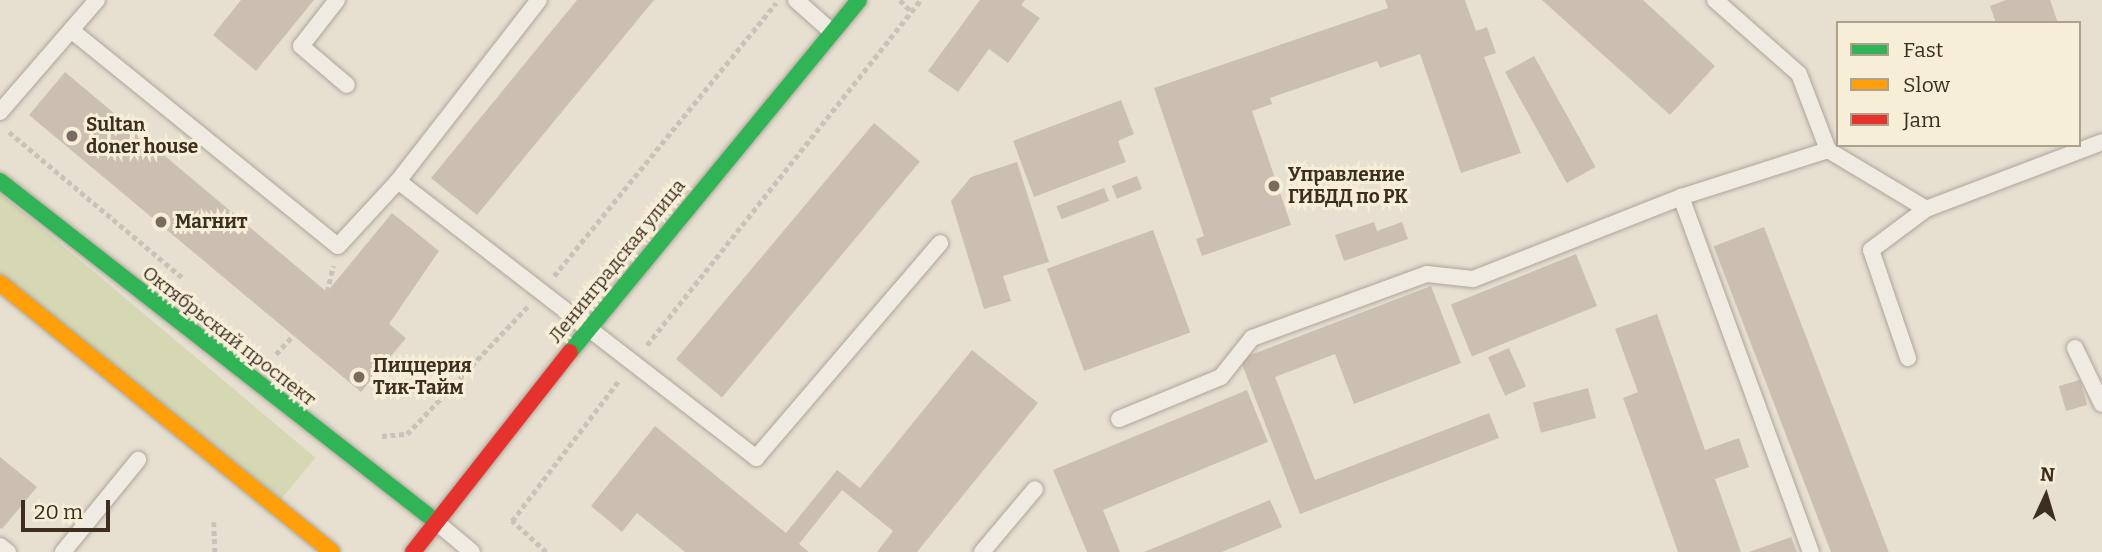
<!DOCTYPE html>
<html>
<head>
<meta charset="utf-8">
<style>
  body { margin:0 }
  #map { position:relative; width:2102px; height:552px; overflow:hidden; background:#e7e0d1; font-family:Bitter,serif }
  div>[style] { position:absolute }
  .green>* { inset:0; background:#d6d7b3; transform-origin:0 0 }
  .building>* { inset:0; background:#cbbfb2; transform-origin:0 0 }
  .path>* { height:4.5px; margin-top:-2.25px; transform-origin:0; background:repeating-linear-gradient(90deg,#c8c2b9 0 5px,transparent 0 8.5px) }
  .roads { filter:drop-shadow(0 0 2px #ada599) drop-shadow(0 0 2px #ada599) }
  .lane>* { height:16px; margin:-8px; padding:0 8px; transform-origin:8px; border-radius:8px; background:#efebe3 }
  .fast>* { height:16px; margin:-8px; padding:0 8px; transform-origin:8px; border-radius:8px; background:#30b455 }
  .slow>* { height:16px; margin:-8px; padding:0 8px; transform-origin:8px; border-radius:8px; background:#ff9f0a }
  .jam>* { height:16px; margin:-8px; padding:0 8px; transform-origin:8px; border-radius:8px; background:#e5322d }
  .dots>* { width:19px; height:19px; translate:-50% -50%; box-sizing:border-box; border:4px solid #f7eed8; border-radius:50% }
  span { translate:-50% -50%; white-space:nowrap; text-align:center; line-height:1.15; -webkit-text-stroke:6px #f7eed8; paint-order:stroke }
  .poi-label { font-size:19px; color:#3d2e20; font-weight:700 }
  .left { translate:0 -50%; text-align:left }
  .street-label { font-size:19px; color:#3d2e20 }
  .legend { position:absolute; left:1836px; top:21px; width:245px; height:126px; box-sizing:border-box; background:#f7eed8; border:2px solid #ada18e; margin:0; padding:9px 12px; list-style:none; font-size:21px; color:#3d2e20 }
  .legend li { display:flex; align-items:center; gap:14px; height:35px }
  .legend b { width:35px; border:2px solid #ada18e }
  .north { position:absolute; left:2011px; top:461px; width:70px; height:70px; -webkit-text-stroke:5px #f7eed8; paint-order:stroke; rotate:4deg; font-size:19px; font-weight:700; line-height:28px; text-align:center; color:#3d2e20 }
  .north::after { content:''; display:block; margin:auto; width:24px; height:32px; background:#3d2e20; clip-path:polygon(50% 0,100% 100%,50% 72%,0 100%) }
  .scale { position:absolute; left:21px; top:500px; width:89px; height:32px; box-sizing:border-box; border:4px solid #3d2e20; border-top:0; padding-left:9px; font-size:21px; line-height:24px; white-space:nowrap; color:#3d2e20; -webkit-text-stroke:5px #f7eed8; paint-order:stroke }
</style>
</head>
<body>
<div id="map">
  <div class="green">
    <div style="left:0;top:193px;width:412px;height:67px;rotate:40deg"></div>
  </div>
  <div class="building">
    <div style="clip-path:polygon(241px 0,314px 0,256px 71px,213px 35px)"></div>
    <div style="clip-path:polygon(577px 0,654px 0,477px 215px,431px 178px)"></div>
    <div style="clip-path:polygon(980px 0,1025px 0,1021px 5px,1040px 18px,1008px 63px,989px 49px,958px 92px,928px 71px)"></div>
    <div style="clip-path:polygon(1385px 0,1465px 0,1476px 31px,1487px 27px,1496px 53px,1484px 57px,1521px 153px,1461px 173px,1420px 54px,1380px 68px,1377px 61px,1270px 98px,1272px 104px,1252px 111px,1291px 225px,1202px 256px,1196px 239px,1204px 236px,1154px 88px,1388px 8px)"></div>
    <div style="clip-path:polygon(1542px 0,1643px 0,1715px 66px,1670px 115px)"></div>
    <div style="clip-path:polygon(2006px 0,2050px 0,2058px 23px,1996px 23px,1990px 6px)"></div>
    <div style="left:1534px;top:56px;width:127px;height:33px;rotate:61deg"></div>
    <div style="clip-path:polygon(65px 72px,327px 292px,392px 213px,439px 251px,389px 324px,406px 338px,361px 392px,29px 115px)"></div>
    <div style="clip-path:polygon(1121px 100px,1134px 134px,1118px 141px,1126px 162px,1034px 197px,1013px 141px)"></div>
    <div style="left:874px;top:123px;width:60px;height:308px;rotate:40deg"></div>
    <div style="clip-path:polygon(1017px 162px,1049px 262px,1003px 276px,1011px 301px,984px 309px,951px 201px,971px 177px)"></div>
    <div style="left:1137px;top:176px;width:14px;height:27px;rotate:69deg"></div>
    <div style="left:1104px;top:188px;width:14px;height:51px;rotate:69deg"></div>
    <div style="clip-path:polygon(1374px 222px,1377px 231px,1402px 222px,1408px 239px,1344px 261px,1335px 235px)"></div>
    <div style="left:1764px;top:227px;width:348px;height:54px;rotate:69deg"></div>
    <div style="left:1153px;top:230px;width:109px;height:113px;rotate:70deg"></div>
    <div style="left:1576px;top:254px;width:56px;height:135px;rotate:68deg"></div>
    <div style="clip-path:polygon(1431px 286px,1461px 363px,1354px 404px,1335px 354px,1275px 377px,1315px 480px,1489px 413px,1499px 438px,1300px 514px,1240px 359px)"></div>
    <div style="clip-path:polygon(1657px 314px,1705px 450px,1739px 438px,1749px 467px,1715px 479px,1741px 552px,1678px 552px,1641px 448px,1623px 398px,1638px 392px,1615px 329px)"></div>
    <div style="left:1509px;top:348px;width:42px;height:23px;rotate:66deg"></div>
    <div style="clip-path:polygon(972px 350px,1038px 403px,917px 552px,877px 552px,893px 531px,842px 490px,799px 544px,809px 552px,685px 552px,637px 513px,622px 532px,591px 506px,655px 426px,786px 533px,837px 470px,860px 488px)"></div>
    <div style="left:2080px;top:380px;width:26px;height:22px;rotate:74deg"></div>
    <div style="left:1588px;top:388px;width:31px;height:57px;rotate:75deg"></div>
    <div style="clip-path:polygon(1247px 390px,1268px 442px,1103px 510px,1120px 552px,1087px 552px,1053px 470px)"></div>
    <div style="clip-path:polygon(0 457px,37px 487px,2px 529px,0 528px)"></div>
    <div style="clip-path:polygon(1270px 500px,1282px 527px,1222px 552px,1144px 552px)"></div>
    <div style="clip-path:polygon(1791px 537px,1797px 552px,1749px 552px)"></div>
  </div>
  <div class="path">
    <div style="left:900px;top:0;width:16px;rotate:45deg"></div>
    <div style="left:9px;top:132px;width:226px;rotate:40deg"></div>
    <div style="left:554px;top:276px;width:352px;rotate:-50.9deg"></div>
    <div style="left:327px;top:292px;width:27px;rotate:-77deg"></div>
    <div style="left:647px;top:345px;width:440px;rotate:-51.6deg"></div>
    <div style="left:276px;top:354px;width:25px;rotate:-47deg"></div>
    <div style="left:382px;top:436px;width:25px;rotate:-5deg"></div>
    <div style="left:407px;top:434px;width:176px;rotate:-46.6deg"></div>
    <div style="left:214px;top:522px;width:30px;rotate:88deg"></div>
    <div style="left:546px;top:552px;width:46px;rotate:-137.6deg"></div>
    <div style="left:512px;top:521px;width:178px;rotate:-52.7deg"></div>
  </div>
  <div class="roads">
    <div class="lane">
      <div style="left:337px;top:0;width:58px;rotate:128deg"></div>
      <div style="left:301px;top:46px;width:60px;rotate:40.3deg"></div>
      <div style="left:796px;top:0;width:48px;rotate:41.6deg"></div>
      <div style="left:1715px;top:0;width:112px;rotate:41.4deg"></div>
      <div style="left:1799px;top:74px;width:81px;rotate:69.1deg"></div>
      <div style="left:71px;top:30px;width:343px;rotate:39deg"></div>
      <div style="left:338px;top:246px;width:88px;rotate:-47.3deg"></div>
      <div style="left:398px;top:181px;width:453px;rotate:37.7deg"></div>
      <div style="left:756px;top:458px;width:283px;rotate:-49.4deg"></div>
      <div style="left:0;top:112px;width:148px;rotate:-49.1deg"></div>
      <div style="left:398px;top:181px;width:229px;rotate:-52.1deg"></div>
      <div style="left:1681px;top:197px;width:378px;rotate:69.9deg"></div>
      <div style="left:2075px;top:348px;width:62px;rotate:64.3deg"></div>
      <div style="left:1908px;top:358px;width:114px;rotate:-108.9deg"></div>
      <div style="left:1871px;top:250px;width:69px;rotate:-36.7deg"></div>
      <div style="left:1119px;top:419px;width:110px;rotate:-22.4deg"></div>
      <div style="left:1221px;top:377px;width:50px;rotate:-51.5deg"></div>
      <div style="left:1252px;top:338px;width:186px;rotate:-20.1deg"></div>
      <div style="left:1427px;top:274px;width:46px;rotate:6.2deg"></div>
      <div style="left:1473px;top:279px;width:224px;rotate:-21.5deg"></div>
      <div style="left:1681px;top:197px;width:154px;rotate:-17.7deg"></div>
      <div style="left:1828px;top:150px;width:114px;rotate:31deg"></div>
      <div style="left:1926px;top:209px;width:188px;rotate:-20.8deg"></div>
      <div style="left:435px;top:521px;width:48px;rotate:40deg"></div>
      <div style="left:0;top:546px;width:10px;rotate:37deg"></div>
      <div style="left:63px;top:552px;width:119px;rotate:-50.8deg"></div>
      <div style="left:982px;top:552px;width:82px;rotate:-49.9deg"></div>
    </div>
    <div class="fast">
      <div style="left:0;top:181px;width:552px;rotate:38.01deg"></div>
      <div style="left:570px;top:352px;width:455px;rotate:-50.6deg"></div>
    </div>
    <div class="slow">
      <div style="left:0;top:283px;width:427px;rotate:39deg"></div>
    </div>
    <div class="jam">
      <div style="left:413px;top:552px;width:254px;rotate:-51.9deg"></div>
    </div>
  </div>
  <div class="dots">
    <div style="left:72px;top:136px;background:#786c5e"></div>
    <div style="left:1274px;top:186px;background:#786c5e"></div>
    <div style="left:161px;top:222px;background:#786c5e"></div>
    <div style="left:359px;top:377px;background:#786c5e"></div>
  </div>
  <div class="poi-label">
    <span class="left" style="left:86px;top:136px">Sultan<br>doner house</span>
    <span class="left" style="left:1288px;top:186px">Управление<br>ГИБДД по РК</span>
    <span class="left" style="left:175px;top:222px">Магнит</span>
    <span class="left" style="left:373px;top:377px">Пиццерия<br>Тик-Тайм</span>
  </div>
  <div class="street-label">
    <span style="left:617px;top:261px;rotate:-51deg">Ленинградская улица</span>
    <span style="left:229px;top:336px;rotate:38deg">Октябрьский проспект</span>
  </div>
  <ul class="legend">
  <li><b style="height:9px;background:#30b455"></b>Fast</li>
  <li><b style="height:9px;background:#ff9f0a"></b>Slow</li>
  <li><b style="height:9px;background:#e5322d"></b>Jam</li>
  </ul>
  <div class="north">N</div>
  <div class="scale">20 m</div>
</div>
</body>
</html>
